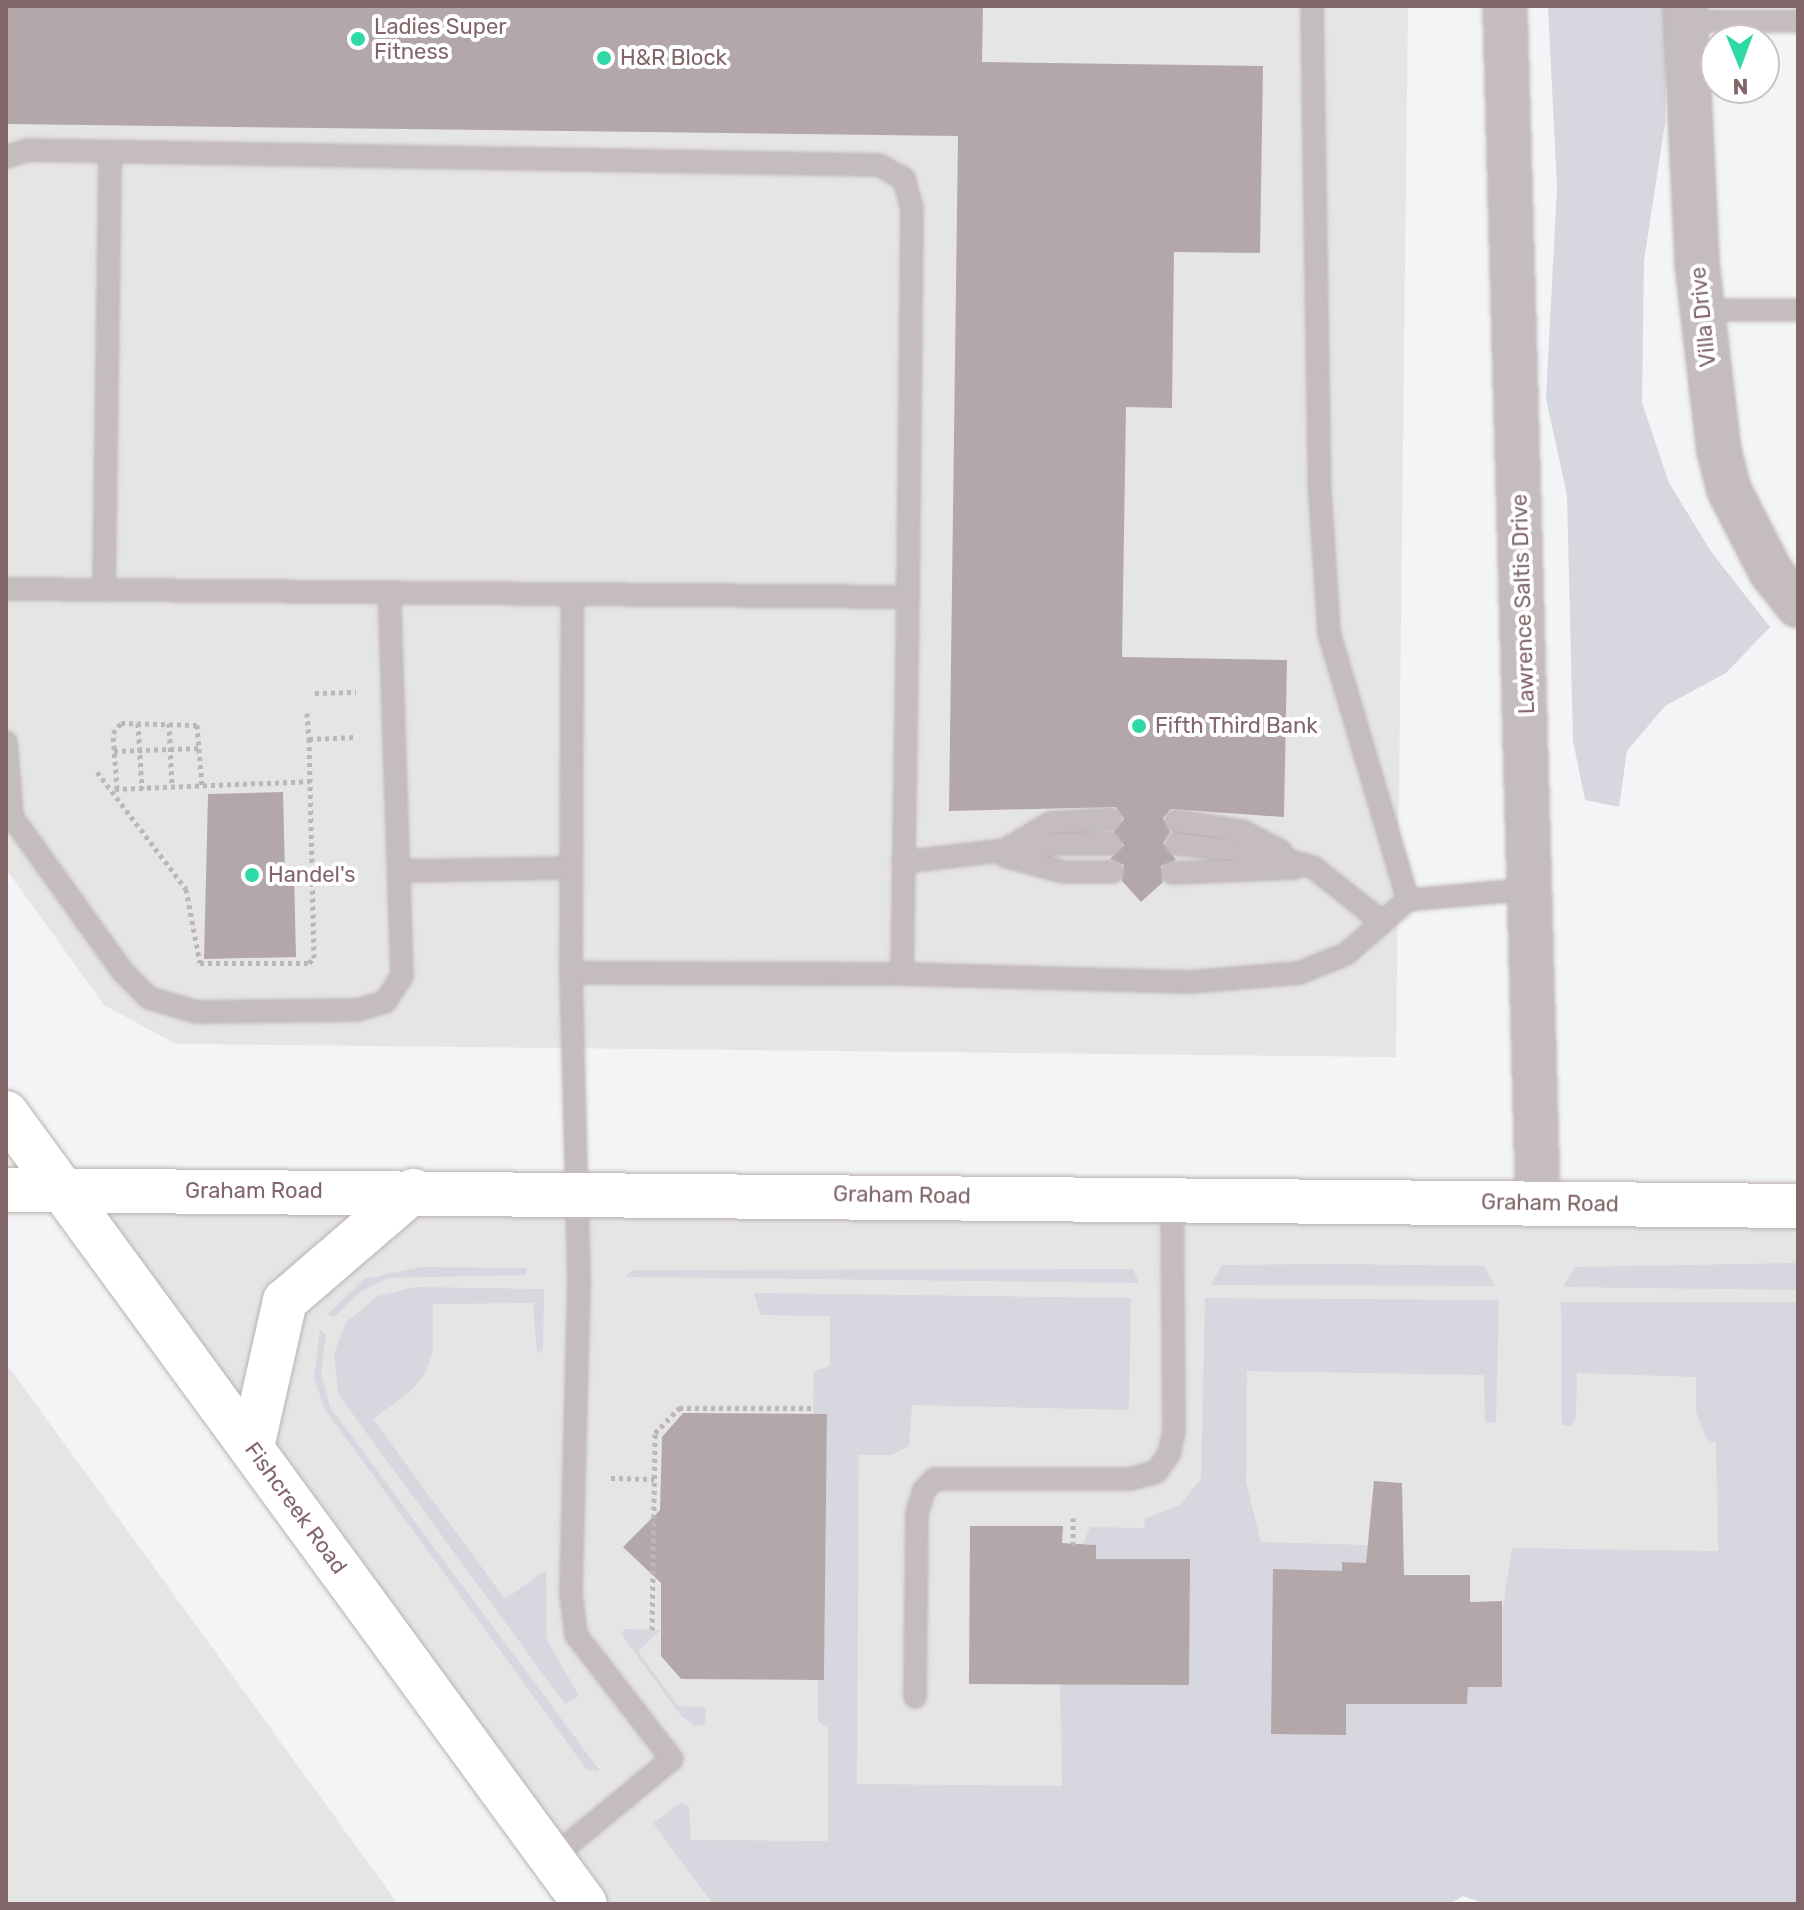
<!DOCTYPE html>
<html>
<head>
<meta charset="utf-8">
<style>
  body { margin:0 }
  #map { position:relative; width:1804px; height:1910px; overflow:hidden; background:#f3f4f6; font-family:Rubik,sans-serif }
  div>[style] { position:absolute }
  .built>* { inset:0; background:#e6e5e6 }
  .green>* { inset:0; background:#d7d7df }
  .building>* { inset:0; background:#b4a7a9 }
  .path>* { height:5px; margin-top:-2.5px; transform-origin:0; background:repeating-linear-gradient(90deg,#bcb7b7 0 4px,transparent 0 8px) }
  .roads { filter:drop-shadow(0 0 2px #bbb1b2) drop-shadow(0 0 2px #bbb1b2) }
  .lane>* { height:20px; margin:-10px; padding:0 10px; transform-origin:10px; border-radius:10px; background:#c4bcbd }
  .street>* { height:42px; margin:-21px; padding:0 21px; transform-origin:21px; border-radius:21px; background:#c4bcbd }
  .secondary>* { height:44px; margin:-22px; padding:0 22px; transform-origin:22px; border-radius:22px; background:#fff }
  .dots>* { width:22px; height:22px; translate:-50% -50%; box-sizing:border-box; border:4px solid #fff; border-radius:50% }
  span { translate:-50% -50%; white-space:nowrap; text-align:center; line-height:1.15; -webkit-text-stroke:8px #fff; paint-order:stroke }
  .poi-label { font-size:22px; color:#826669 }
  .left { translate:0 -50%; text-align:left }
  .street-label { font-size:22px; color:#826669 }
  .frame { position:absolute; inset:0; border:8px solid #826669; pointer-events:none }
  .north { position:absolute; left:1700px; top:24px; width:80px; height:80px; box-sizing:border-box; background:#fff; border:2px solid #cdc2c3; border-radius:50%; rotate:179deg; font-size:22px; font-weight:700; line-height:32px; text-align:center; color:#826669 }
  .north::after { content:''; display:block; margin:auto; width:28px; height:36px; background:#2fd9a5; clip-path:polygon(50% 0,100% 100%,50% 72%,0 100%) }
</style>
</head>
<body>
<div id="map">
  <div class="built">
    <div style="clip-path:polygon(6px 6px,1408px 6px,1396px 1057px,176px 1044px,104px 1005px,6px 869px)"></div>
    <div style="clip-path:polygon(65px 1191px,1798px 1206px,1798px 1809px,733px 1904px,585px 1904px)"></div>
    <div style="clip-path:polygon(6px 1363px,398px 1904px,6px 1904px)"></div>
  </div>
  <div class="green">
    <div style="clip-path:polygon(1548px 6px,1667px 6px,1665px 123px,1644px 261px,1642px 403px,1669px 483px,1712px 553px,1770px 627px,1726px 673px,1665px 706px,1627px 751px,1619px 807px,1585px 800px,1573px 741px,1567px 495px,1546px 399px,1557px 187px)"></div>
    <div style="clip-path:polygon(1798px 1263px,1798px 1290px,1563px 1287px,1575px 1267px)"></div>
    <div style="clip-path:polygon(1339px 1264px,1484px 1266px,1495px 1286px,1211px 1285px,1222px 1265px)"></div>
    <div style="clip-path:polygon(420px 1267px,527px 1268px,526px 1275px,388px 1278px,362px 1291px,334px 1317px,327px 1315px,364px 1279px)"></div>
    <div style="clip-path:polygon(1133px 1269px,1139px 1283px,625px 1277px,633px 1270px)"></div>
    <div style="clip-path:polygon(415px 1287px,544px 1289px,543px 1349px,537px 1354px,533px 1303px,433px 1304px,433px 1350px,426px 1372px,410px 1392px,373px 1419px,505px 1599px,546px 1570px,547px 1640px,579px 1696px,565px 1704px,338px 1394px,334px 1354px,346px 1322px,378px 1296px)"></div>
    <div style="clip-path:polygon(754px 1293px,1131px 1298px,1129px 1410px,912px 1405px,909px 1446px,892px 1455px,859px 1455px,857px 1784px,1062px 1786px,1060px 1684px,1189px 1684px,1189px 1559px,1096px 1559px,1096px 1545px,1083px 1544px,1090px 1527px,1144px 1528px,1145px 1518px,1179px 1506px,1201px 1479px,1205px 1298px,1499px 1300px,1496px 1422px,1485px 1423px,1484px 1375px,1247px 1371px,1246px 1482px,1261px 1542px,1368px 1545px,1366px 1563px,1342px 1562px,1342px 1571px,1273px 1570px,1346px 1704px,1467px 1704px,1468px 1687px,1502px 1687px,1502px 1614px,1512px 1548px,1718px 1551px,1716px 1443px,1707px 1440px,1696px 1412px,1696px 1377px,1577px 1373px,1576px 1419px,1570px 1426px,1562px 1425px,1561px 1302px,1798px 1302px,1798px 1904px,1486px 1904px,1463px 1896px,1449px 1904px,713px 1904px,653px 1823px,682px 1802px,689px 1807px,691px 1840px,828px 1841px,828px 1728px,818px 1722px,818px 1680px,824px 1680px,827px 1415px,814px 1414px,813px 1400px,814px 1371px,830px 1366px,830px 1316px,760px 1315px)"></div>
    <div style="clip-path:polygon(320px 1329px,326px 1335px,321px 1372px,330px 1407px,600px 1771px,587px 1770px,324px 1408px,314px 1378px)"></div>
    <div style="clip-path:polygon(624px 1629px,661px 1630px,638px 1651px,678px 1706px,706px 1707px,705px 1725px,696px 1726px,681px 1716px,622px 1635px)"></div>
  </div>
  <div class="building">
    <div style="clip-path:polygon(6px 6px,983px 6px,982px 62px,1263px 66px,1260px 253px,1174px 252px,1172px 408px,1126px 407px,1122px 657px,1287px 660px,1284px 817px,1171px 809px,1163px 818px,1170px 832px,1163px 843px,1176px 860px,1161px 866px,1163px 882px,1141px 902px,1122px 881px,1124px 865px,1110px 859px,1124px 845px,1113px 832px,1124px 819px,1116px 807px,949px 811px,958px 136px,6px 124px)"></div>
    <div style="clip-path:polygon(283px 792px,285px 874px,294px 874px,296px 957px,204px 959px,208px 794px)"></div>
    <div style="clip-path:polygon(683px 1413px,827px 1414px,824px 1680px,681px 1679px,661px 1656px,661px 1583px,623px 1547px,660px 1510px,662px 1437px)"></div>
    <div style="clip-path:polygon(1374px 1481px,1402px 1483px,1404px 1575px,1470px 1575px,1470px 1602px,1502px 1601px,1502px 1687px,1468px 1687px,1467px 1704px,1346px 1704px,1346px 1735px,1271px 1734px,1273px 1569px,1342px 1571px,1342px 1562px,1366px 1563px)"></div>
    <div style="clip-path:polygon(970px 1526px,1063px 1526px,1062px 1543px,1096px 1545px,1096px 1559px,1190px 1559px,1189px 1685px,969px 1684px)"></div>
  </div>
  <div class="path">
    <div style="left:315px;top:693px;width:41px;rotate:-1.4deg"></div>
    <div style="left:307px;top:713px;width:26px;rotate:86deg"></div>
    <div style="left:309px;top:739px;width:47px;rotate:-2.4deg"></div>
    <div style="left:138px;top:723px;width:66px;rotate:86.5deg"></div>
    <div style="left:169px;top:723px;width:64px;rotate:87.3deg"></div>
    <div style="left:114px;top:751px;width:86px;rotate:-2deg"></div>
    <div style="left:97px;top:772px;width:147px;rotate:52.7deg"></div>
    <div style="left:186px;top:889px;width:75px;rotate:79.3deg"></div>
    <div style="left:200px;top:963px;width:109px"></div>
    <div style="left:309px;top:963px;width:7px;rotate:-45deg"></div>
    <div style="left:314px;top:958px;width:219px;rotate:-91.3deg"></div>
    <div style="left:115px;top:789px;width:195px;rotate:-2.3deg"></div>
    <div style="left:117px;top:789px;width:56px;rotate:-94.1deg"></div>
    <div style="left:113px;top:733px;width:13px;rotate:-51deg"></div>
    <div style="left:121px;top:723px;width:76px;rotate:1.5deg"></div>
    <div style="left:197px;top:725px;width:61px;rotate:85.3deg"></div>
    <div style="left:611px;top:1478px;width:43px;rotate:1.3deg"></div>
    <div style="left:1073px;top:1518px;width:27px;rotate:90deg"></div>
    <div style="left:652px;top:1630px;width:197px;rotate:-89.1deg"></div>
    <div style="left:655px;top:1433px;width:35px;rotate:-46deg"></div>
    <div style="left:679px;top:1408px;width:134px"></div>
  </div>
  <div class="roads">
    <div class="lane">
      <div style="left:1312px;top:6px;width:487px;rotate:89.1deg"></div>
      <div style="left:1320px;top:493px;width:140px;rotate:86.3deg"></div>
      <div style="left:1329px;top:633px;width:278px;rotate:73.5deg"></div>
      <div style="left:1686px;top:21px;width:112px"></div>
      <div style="left:6px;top:157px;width:23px;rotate:-18deg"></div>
      <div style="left:28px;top:150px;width:851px;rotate:1.01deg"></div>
      <div style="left:879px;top:165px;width:29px;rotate:29deg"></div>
      <div style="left:904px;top:179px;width:30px;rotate:75deg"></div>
      <div style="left:912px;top:208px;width:389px;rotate:90.6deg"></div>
      <div style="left:1702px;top:310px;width:96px"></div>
      <div style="left:6px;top:589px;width:902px;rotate:0.51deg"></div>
      <div style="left:908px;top:597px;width:377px;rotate:90.9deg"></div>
      <div style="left:902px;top:974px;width:331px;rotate:-179.8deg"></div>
      <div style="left:571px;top:973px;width:310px;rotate:88.5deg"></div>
      <div style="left:579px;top:1283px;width:311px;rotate:91.5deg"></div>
      <div style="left:571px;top:1594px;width:41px;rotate:83deg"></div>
      <div style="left:576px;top:1635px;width:157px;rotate:52.3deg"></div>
      <div style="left:672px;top:1759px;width:156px;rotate:140.5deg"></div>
      <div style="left:104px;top:590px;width:439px;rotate:-89.2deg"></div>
      <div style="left:6px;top:742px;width:75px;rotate:85.4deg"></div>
      <div style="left:12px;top:817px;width:191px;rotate:54.4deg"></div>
      <div style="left:123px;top:972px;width:37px;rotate:45deg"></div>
      <div style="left:149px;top:998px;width:50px;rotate:16.3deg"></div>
      <div style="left:197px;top:1012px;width:160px;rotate:-0.7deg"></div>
      <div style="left:357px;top:1010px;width:29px;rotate:-16deg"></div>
      <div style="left:385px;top:1002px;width:31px;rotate:-57deg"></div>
      <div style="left:402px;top:976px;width:384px;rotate:-91.9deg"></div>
      <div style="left:1176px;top:821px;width:67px;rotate:8.6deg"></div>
      <div style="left:1242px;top:831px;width:44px;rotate:27.1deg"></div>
      <div style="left:1176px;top:844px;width:85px;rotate:6deg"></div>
      <div style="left:1261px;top:853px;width:54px;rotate:15.1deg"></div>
      <div style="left:1313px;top:867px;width:88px;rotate:38.6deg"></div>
      <div style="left:1008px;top:848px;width:49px;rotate:-30.8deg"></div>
      <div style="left:1050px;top:823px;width:61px;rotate:-3.8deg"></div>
      <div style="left:1005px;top:856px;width:61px;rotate:15.2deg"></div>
      <div style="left:1064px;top:872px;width:49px"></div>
      <div style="left:903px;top:862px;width:157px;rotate:-6.6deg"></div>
      <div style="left:1059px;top:844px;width:52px"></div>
      <div style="left:399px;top:871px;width:169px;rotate:-1deg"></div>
      <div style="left:1172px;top:873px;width:123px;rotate:-2.3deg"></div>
      <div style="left:571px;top:973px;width:379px;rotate:-89.8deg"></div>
      <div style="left:902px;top:974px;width:288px;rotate:1.6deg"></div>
      <div style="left:1190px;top:982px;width:109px;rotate:-4.7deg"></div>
      <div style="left:1299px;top:973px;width:51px;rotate:-22deg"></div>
      <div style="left:1346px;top:954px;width:82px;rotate:-41.1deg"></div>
      <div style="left:1408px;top:900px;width:123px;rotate:-5.1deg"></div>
      <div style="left:915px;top:1697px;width:184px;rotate:-89.4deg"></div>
      <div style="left:917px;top:1513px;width:24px;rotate:-73deg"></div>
      <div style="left:924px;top:1490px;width:16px;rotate:-45deg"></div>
      <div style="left:935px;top:1479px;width:195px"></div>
      <div style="left:1130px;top:1479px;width:27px;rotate:-15deg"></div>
      <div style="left:1156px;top:1472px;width:22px;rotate:-54deg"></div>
      <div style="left:1169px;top:1454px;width:25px;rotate:-78deg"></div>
      <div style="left:1174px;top:1430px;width:231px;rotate:-90.5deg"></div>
    </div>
    <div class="street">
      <div style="left:1505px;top:6px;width:1197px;rotate:88.42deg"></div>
      <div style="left:1685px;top:6px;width:258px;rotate:87.3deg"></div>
      <div style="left:1697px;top:264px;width:188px;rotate:83.3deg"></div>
      <div style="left:1719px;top:451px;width:40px;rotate:75.6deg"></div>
      <div style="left:1729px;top:490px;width:92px;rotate:62.9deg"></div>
      <div style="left:1771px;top:572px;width:43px;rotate:51.5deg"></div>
    </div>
    <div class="secondary">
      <div style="left:6px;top:1113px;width:980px;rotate:53.8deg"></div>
      <div style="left:6px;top:1190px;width:1792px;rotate:0.51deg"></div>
      <div style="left:252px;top:1447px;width:150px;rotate:-77.3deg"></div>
      <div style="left:285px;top:1301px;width:169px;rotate:-40.7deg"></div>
    </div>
  </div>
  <div class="dots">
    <div style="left:358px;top:39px;background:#2fd9a5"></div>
    <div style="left:604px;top:58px;background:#2fd9a5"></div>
    <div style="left:1139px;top:726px;background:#2fd9a5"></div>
    <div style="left:252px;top:875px;background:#2fd9a5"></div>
  </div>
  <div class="poi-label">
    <span class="left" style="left:374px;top:39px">Ladies Super<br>Fitness</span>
    <span class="left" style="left:620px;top:58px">H&amp;R Block</span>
    <span class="left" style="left:1155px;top:726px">Fifth Third Bank</span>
    <span class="left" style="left:268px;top:875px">Handel's</span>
  </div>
  <div class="street-label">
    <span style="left:1703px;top:317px;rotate:-96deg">Villa Drive</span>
    <span style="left:1523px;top:604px;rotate:-92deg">Lawrence Saltis Drive</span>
    <span style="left:254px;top:1191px">Graham Road</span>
    <span style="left:902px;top:1195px;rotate:1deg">Graham Road</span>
    <span style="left:1550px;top:1203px;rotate:1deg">Graham Road</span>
    <span style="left:296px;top:1508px;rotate:54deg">Fishcreek Road</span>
  </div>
  <div class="frame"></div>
  <div class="north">N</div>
</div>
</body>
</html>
